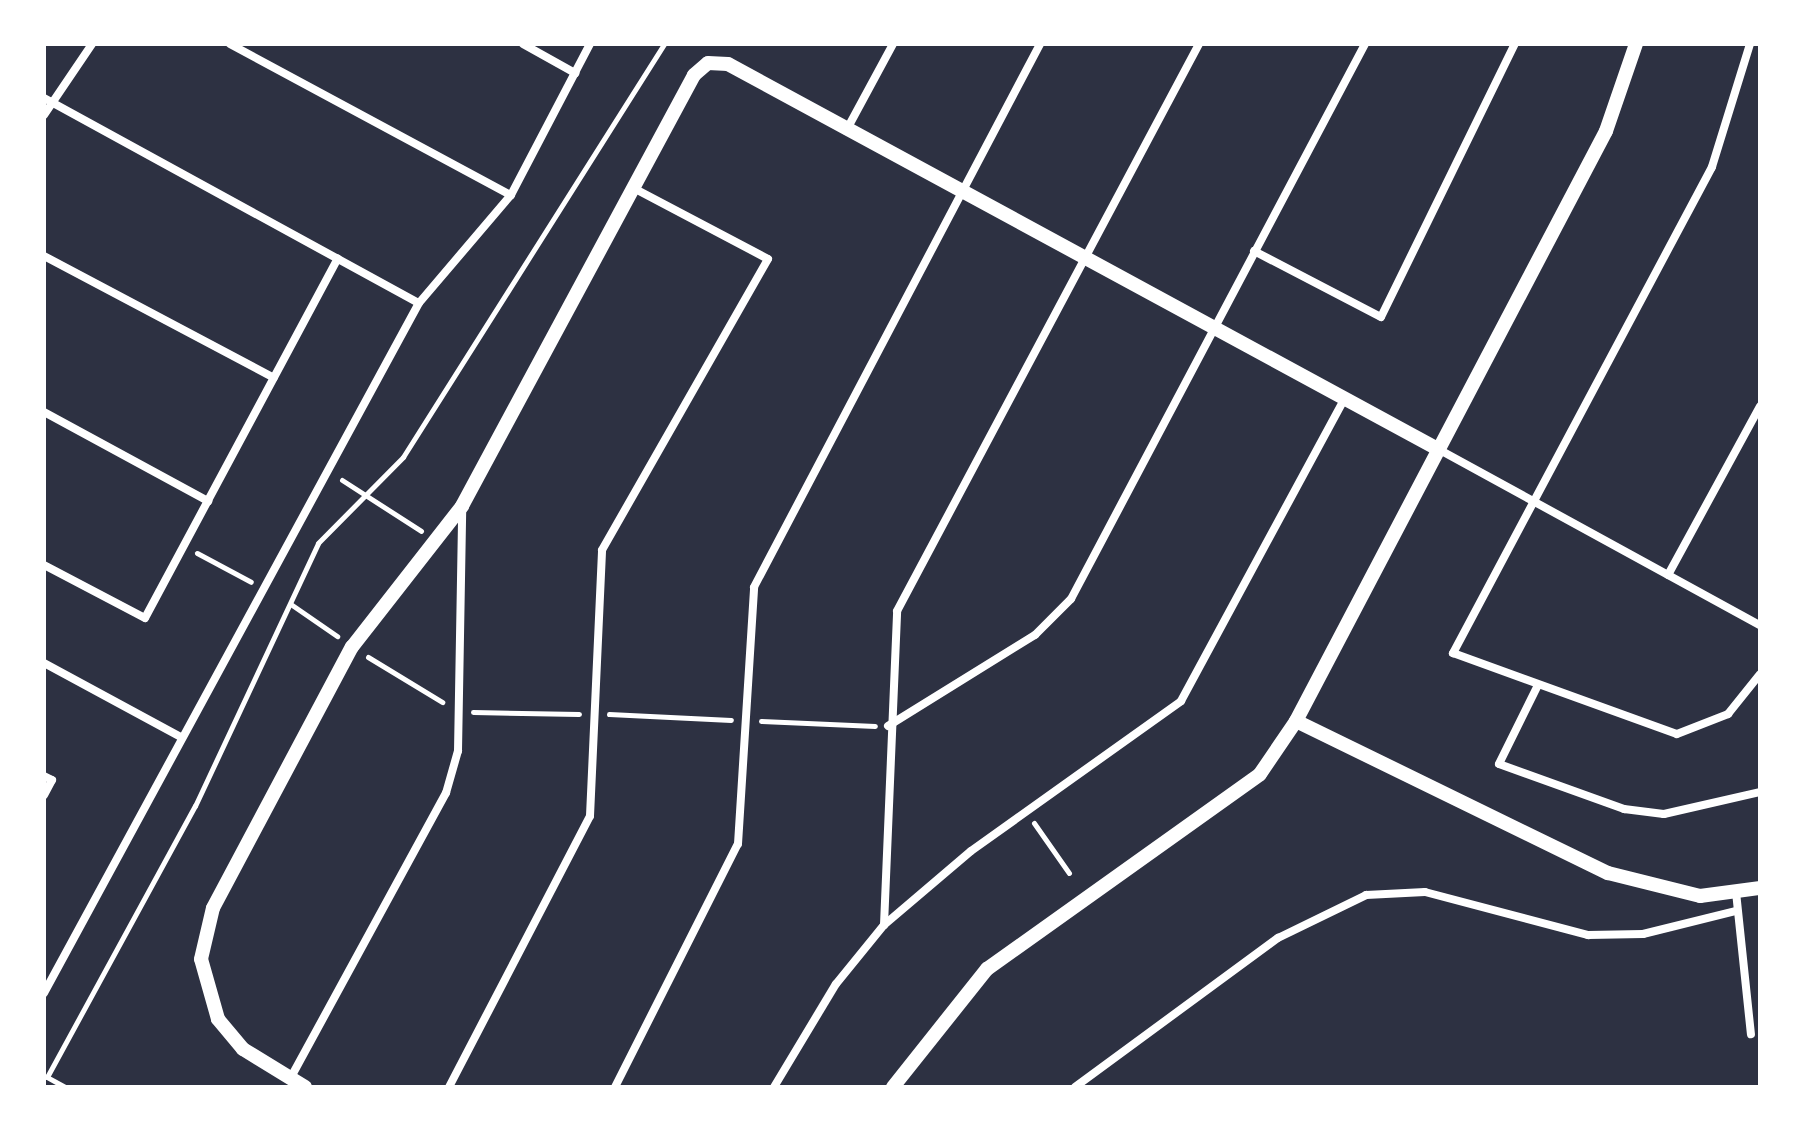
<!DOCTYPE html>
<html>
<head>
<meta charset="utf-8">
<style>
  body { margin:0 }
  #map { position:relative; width:1804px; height:1131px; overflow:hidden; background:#2d3142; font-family:"Open Sans",sans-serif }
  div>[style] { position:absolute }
  .path>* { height:5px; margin:-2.5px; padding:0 2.5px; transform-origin:2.5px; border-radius:2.5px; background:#fff }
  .minor>* { height:8px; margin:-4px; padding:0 4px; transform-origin:4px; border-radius:4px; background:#fff }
  .tertiary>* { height:14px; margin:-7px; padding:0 7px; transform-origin:7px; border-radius:7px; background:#fff }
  span { translate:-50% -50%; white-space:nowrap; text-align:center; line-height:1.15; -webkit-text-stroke:6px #fff; paint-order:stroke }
  .frame { position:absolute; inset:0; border:46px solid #fff; pointer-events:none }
</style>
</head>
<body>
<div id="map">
  <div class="path">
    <div style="left:342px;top:480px;width:94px;rotate:32.8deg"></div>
    <div style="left:197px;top:553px;width:61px;rotate:28.2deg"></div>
    <div style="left:292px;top:605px;width:55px;rotate:34.6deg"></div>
    <div style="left:368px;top:657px;width:87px;rotate:31.3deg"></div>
    <div style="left:473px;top:712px;width:106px;rotate:1.1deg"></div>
    <div style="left:609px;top:714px;width:122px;rotate:2.8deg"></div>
    <div style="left:761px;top:721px;width:114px;rotate:2.5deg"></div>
    <div style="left:1034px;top:823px;width:61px;rotate:55deg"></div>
    <div style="left:65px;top:1087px;width:21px;rotate:-151deg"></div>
    <div style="left:47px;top:1077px;width:309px;rotate:-61.4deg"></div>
    <div style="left:195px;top:806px;width:290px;rotate:-64.9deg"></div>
    <div style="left:318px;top:543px;width:121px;rotate:-45.3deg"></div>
    <div style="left:403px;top:457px;width:489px;rotate:-57.7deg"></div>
  </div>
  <div class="minor">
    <div style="left:230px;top:44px;width:319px;rotate:28.3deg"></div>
    <div style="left:523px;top:44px;width:60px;rotate:29.1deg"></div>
    <div style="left:1750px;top:44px;width:129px;rotate:107.2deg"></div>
    <div style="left:1712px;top:167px;width:551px;rotate:118.05deg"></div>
    <div style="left:1453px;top:653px;width:238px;rotate:19.9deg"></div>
    <div style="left:1677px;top:734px;width:55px;rotate:-21.4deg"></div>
    <div style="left:1728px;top:714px;width:51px;rotate:-51.3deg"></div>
    <div style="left:44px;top:98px;width:427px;rotate:28.7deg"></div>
    <div style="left:44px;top:115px;width:86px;rotate:-55.9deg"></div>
    <div style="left:846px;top:131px;width:99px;rotate:-61.6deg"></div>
    <div style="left:1254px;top:251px;width:143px;rotate:27.5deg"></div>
    <div style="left:1381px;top:317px;width:304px;rotate:-63.9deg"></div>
    <div style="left:44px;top:256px;width:260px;rotate:27.9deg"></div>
    <div style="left:44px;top:412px;width:187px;rotate:28.5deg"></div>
    <div style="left:1438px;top:449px;width:367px;rotate:28.7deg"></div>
    <div style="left:44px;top:565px;width:114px;rotate:27.7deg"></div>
    <div style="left:145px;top:618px;width:408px;rotate:-61.8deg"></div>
    <div style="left:1668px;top:575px;width:192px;rotate:-61.4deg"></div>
    <div style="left:44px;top:663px;width:156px;rotate:28.4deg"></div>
    <div style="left:1538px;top:685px;width:88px;rotate:116.3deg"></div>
    <div style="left:1499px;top:764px;width:133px;rotate:19.8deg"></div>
    <div style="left:1624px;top:809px;width:40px;rotate:7.1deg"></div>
    <div style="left:1664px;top:814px;width:98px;rotate:-12.9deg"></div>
    <div style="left:888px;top:726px;width:173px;rotate:-31.8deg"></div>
    <div style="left:1035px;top:635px;width:51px;rotate:-45deg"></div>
    <div style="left:1071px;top:599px;width:628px;rotate:-62.09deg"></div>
    <div style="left:44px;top:776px;width:9px;rotate:27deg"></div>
    <div style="left:52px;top:780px;width:17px;rotate:118deg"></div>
    <div style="left:1736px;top:892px;width:143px;rotate:84deg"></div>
    <div style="left:884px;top:925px;width:314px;rotate:-87.6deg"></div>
    <div style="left:897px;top:611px;width:642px;rotate:-61.96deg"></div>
    <div style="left:44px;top:993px;width:785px;rotate:-61.48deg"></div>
    <div style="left:419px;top:303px;width:142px;rotate:-49.6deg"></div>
    <div style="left:511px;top:195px;width:170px;rotate:-62.4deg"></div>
    <div style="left:290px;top:1079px;width:326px;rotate:-61.4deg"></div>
    <div style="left:446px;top:793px;width:44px;rotate:-74.1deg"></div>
    <div style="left:458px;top:751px;width:240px;rotate:-89deg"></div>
    <div style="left:449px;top:1087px;width:305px;rotate:-62.5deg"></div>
    <div style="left:590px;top:816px;width:266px;rotate:-87.4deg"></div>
    <div style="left:602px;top:550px;width:335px;rotate:-60.3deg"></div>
    <div style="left:768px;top:259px;width:150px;rotate:-152.2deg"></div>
    <div style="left:615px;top:1087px;width:272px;rotate:-63.2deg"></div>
    <div style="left:738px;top:844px;width:257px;rotate:-86.4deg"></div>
    <div style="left:754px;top:587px;width:614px;rotate:-62.22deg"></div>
    <div style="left:774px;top:1087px;width:120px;rotate:-59deg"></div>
    <div style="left:836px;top:984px;width:76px;rotate:-50.9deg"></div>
    <div style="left:884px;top:925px;width:114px;rotate:-40.4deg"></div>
    <div style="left:971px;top:851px;width:258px;rotate:-35.5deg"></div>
    <div style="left:1181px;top:701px;width:341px;rotate:-61.6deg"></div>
    <div style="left:1075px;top:1087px;width:252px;rotate:-36.3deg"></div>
    <div style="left:1278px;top:938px;width:98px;rotate:-26deg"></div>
    <div style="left:1366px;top:895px;width:59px;rotate:-2.9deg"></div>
    <div style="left:1425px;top:892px;width:169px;rotate:14.8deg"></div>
    <div style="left:1588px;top:935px;width:55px;rotate:-1deg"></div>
    <div style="left:1643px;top:934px;width:95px;rotate:-14deg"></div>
  </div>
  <div class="tertiary">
    <div style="left:1296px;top:721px;width:347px;rotate:26deg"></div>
    <div style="left:1608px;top:873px;width:95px;rotate:14deg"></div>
    <div style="left:1700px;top:896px;width:61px;rotate:-7.6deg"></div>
    <div style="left:305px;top:1087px;width:73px;rotate:-148.5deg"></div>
    <div style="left:243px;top:1049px;width:39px;rotate:-130deg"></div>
    <div style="left:218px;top:1019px;width:62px;rotate:-105.8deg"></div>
    <div style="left:201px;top:959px;width:52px;rotate:-76.8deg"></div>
    <div style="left:213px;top:908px;width:296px;rotate:-62deg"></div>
    <div style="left:352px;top:647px;width:179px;rotate:-52deg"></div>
    <div style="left:462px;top:506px;width:489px;rotate:-61.7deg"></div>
    <div style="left:694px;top:75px;width:18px;rotate:-41deg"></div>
    <div style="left:708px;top:63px;width:20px;rotate:3deg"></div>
    <div style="left:728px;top:64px;width:803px;rotate:28.48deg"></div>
    <div style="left:893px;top:1087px;width:151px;rotate:-51.5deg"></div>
    <div style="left:987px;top:969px;width:335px;rotate:-35.5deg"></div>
    <div style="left:1260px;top:774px;width:64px;rotate:-55.8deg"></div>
    <div style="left:1296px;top:721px;width:666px;rotate:-62.28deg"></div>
    <div style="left:1606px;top:131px;width:92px;rotate:-71deg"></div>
  </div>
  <div class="frame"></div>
</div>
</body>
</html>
